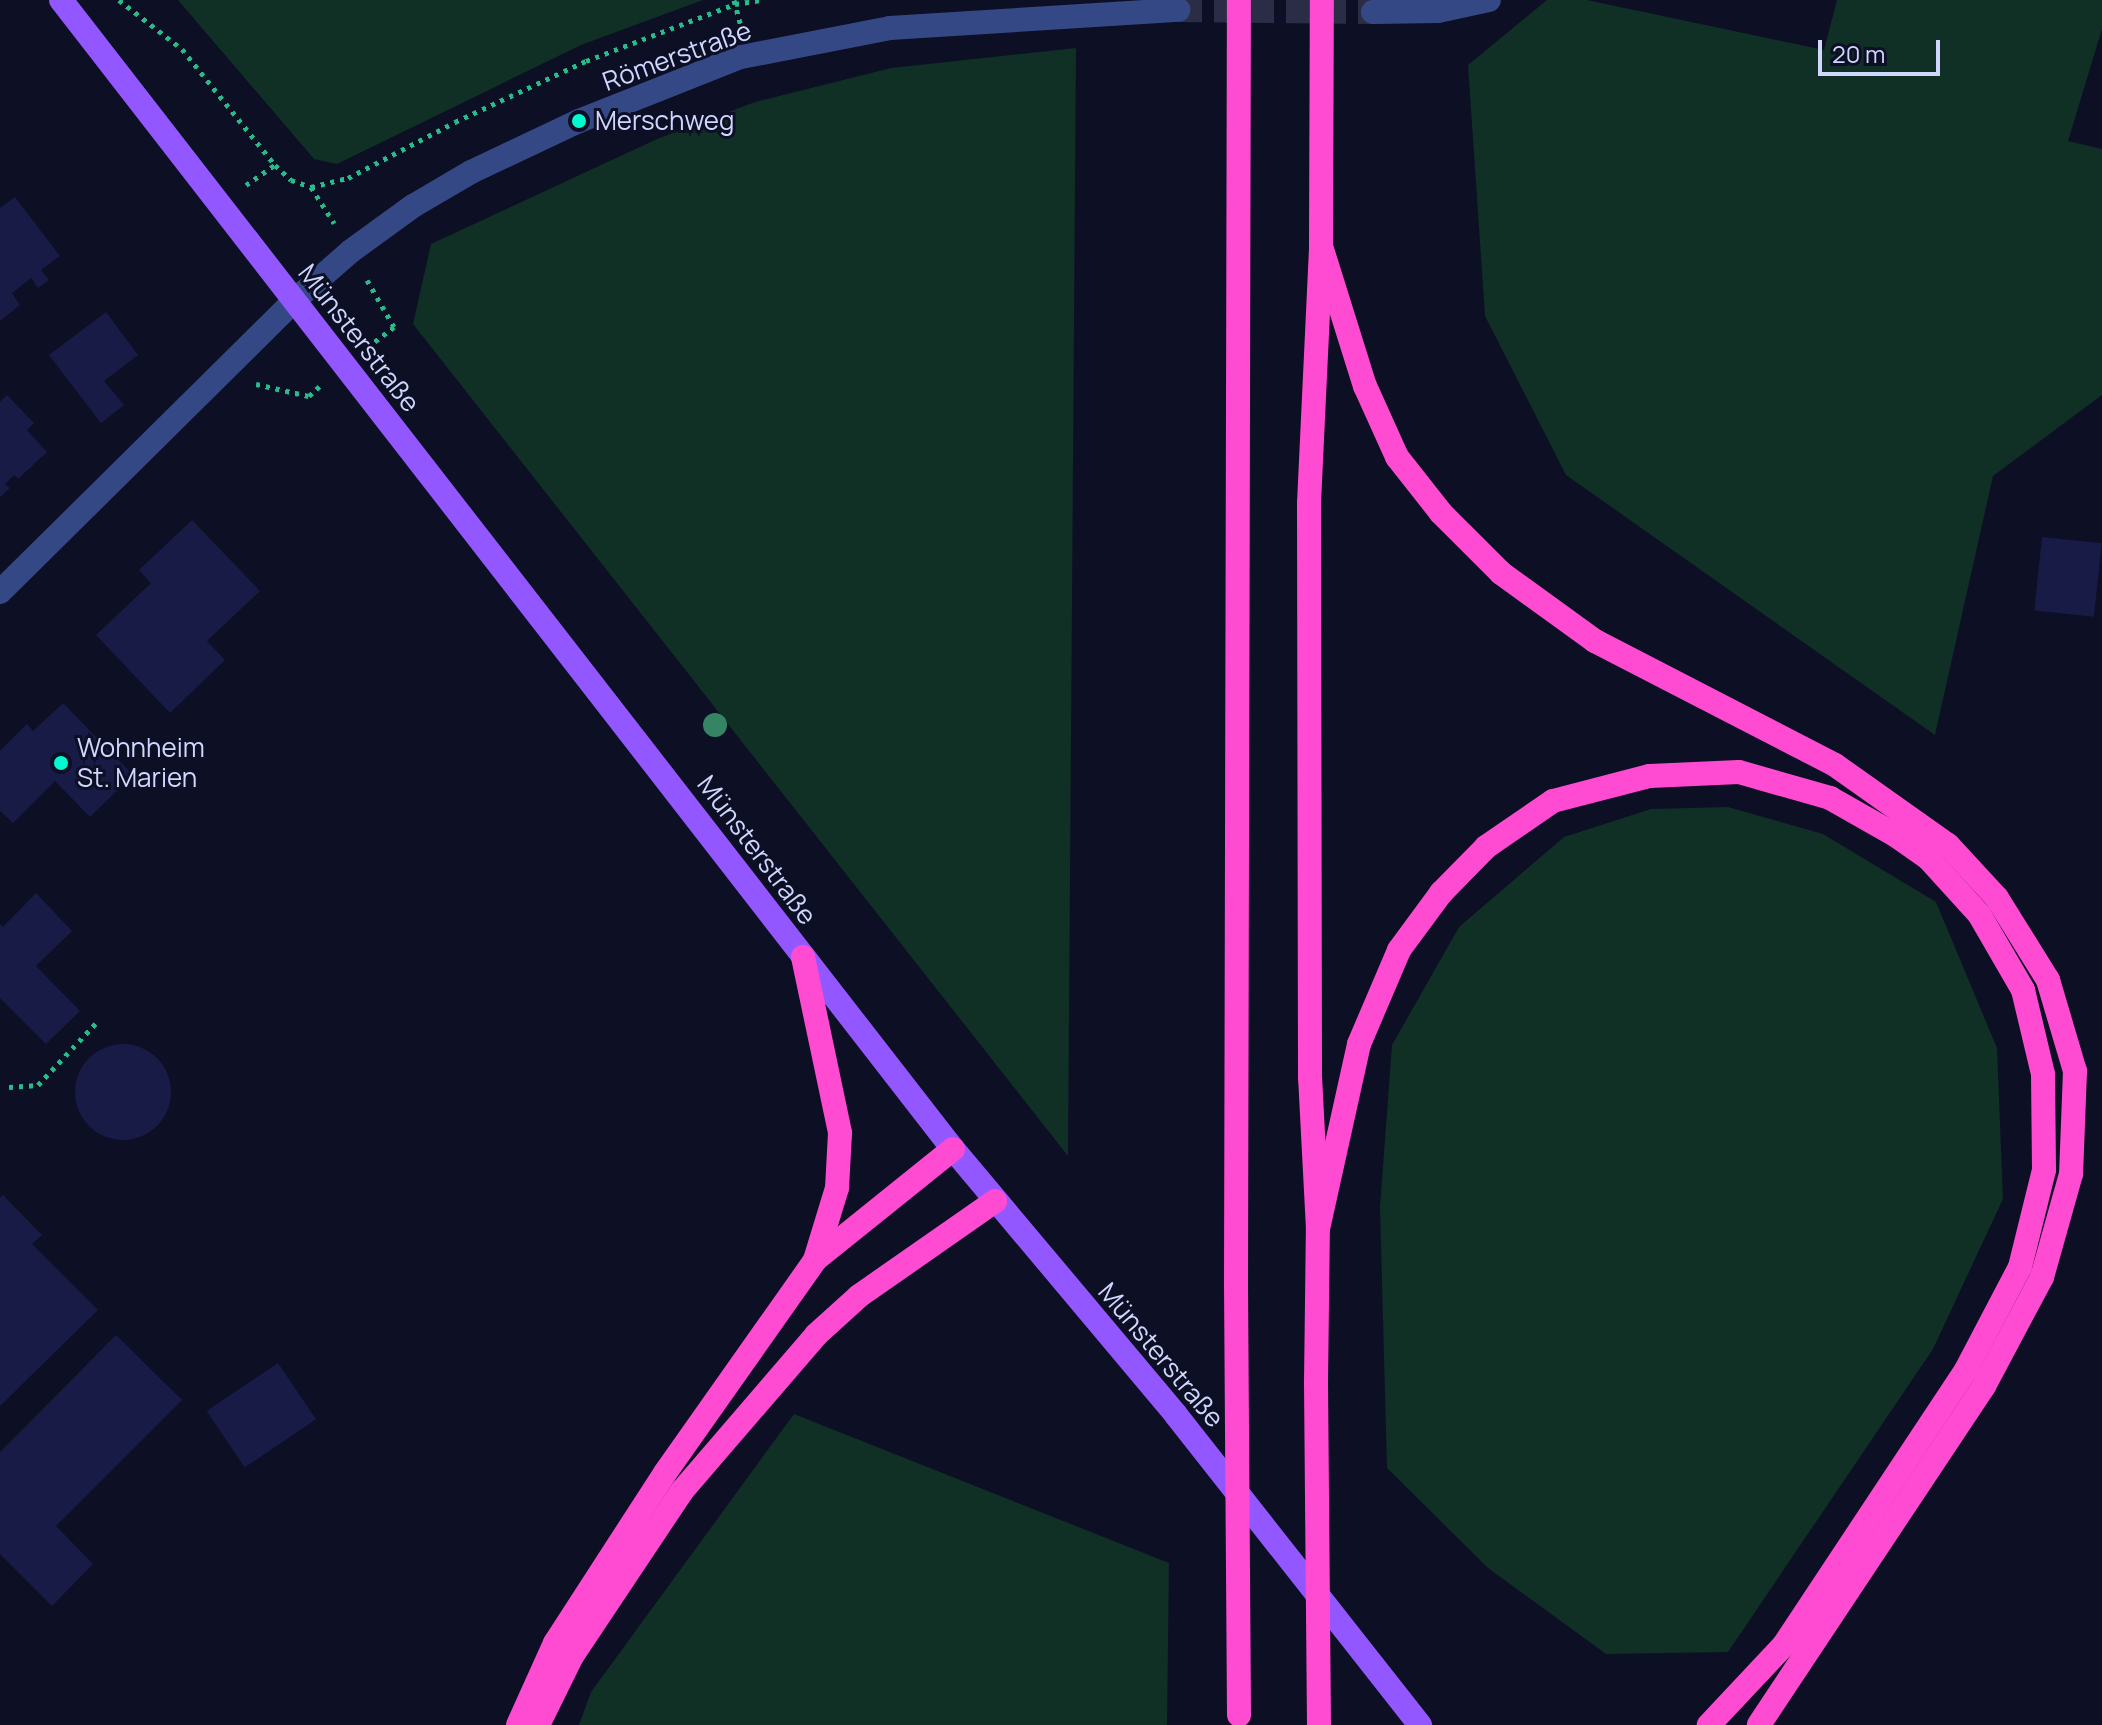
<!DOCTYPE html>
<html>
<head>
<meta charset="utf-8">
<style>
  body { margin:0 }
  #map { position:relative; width:2102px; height:1725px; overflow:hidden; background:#0d0f24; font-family:Manrope,sans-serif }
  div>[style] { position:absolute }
  .green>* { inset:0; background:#102f25 }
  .building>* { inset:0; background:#181b46; transform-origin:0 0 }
  .round { border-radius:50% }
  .minor-tunnel>* { height:24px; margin-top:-12px; transform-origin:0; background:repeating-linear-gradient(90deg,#2a2d45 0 24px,transparent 0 36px) }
  .path>* { height:5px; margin-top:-2.5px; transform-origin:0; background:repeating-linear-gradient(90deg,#28bc8b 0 4px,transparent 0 10px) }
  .minor>* { height:24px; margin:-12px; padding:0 12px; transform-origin:12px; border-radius:12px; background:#354886 }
  .major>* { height:24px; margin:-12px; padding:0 12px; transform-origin:12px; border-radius:12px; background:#9357ff }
  .highway>* { height:24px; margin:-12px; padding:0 12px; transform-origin:12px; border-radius:12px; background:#ff4bd1 }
  .highway-bridge>* { height:24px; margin:-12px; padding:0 12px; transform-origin:12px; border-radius:12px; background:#ff4bd1 }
  .trees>* { width:24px; height:24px; margin:-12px; border-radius:50%; background:#358565 }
  .dots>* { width:22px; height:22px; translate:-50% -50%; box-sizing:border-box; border:4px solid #0d0f24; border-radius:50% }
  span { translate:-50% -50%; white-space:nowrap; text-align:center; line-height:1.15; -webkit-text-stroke:6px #0d0f24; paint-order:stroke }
  .street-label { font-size:26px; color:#d0d7ff }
  .poi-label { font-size:26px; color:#d0d7ff }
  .left { translate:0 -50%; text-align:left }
  .scale { position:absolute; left:1818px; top:40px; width:122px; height:36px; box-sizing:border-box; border:4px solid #d0d7ff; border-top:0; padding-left:10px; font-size:24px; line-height:28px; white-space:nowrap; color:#d0d7ff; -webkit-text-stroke:6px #0d0f24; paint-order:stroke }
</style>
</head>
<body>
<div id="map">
  <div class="green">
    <div style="clip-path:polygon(178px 0,703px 0,581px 45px,337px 164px,314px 159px)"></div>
    <div style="clip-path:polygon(1547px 0,1587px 0,1824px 50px,1837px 0,2102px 0,2102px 29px,2068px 141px,2102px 149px,2102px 395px,1993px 476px,1935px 735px,1566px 475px,1485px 316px,1468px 65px)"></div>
    <div style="clip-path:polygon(1076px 48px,1068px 1156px,413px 324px,431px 244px,657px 139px,755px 102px,891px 68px)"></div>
    <div style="clip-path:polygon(1728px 807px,1823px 834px,1936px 902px,1997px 1048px,2003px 1199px,1933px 1349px,1728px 1652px,1606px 1654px,1488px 1568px,1387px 1468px,1380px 1207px,1392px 1045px,1459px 927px,1564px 837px,1651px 809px)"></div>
    <div style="clip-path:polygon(794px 1414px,1169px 1563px,1167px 1725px,579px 1725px,591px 1692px)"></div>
  </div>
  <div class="building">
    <div style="clip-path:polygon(15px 197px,60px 256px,41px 270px,49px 280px,38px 288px,31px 278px,12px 293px,20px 305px,0 321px,0 208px)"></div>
    <div style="clip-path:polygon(106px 312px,138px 355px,104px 381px,124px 405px,101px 423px,49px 355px)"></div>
    <div style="clip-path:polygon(7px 395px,34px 423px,27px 430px,47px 452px,18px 479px,14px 475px,5px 484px,10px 488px,0 497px,0 402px)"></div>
    <div style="clip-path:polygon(192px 520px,260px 591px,207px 641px,225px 660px,170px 713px,96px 635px,151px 583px,139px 570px)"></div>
    <div style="left:2042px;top:537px;width:60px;height:74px;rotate:6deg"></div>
    <div style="clip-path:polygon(63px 703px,133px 775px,90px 817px,55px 781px,13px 823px,0 811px,0 751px,27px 724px,33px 731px)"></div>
    <div style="clip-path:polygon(36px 893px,72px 931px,36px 966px,80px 1011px,46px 1044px,0 998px,0 924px,3px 927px)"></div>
    <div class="round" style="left:75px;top:1044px;width:96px;height:96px"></div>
    <div style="clip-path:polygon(3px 1195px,42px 1235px,32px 1244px,98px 1310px,0 1406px,0 1198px)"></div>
    <div style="clip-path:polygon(116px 1335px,182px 1400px,56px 1526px,93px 1564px,52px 1606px,0 1554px,0 1452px)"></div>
    <div style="left:278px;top:1363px;width:68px;height:86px;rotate:56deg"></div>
  </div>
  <div class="minor-tunnel">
    <div style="left:1178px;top:10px;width:195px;rotate:0.6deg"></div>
  </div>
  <div class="path">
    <div style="left:119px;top:0;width:80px;rotate:37.9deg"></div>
    <div style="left:182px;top:49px;width:149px;rotate:51.3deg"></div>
    <div style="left:275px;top:165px;width:22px;rotate:43deg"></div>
    <div style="left:291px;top:180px;width:21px;rotate:19deg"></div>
    <div style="left:311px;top:187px;width:38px;rotate:-14deg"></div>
    <div style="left:348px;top:178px;width:121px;rotate:-27.6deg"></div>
    <div style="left:455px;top:122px;width:145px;rotate:-25deg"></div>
    <div style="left:586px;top:61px;width:160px;rotate:-20.9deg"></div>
    <div style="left:735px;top:4px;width:26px;rotate:-9deg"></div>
    <div style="left:734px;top:0;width:27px;rotate:75deg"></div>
    <div style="left:246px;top:185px;width:35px;rotate:-35deg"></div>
    <div style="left:311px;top:187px;width:43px;rotate:57.4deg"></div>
    <div style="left:367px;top:280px;width:54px;rotate:60.1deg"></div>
    <div style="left:394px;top:327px;width:31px;rotate:143deg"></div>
    <div style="left:256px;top:384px;width:54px;rotate:12.8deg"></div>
    <div style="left:309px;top:396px;width:16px;rotate:-43deg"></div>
    <div style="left:9px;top:1087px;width:29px;rotate:-4deg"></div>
    <div style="left:38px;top:1085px;width:86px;rotate:-46.9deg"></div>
  </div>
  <div class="minor">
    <div style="left:1373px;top:12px;width:65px;rotate:-0.9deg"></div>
    <div style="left:1438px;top:11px;width:52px;rotate:-12.2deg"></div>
    <div style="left:0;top:592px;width:415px;rotate:-44.7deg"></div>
    <div style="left:295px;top:300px;width:74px;rotate:-41.2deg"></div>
    <div style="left:351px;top:251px;width:77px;rotate:-36deg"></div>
    <div style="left:413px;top:206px;width:67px;rotate:-30.4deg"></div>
    <div style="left:471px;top:172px;width:119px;rotate:-25.3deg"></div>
    <div style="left:579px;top:121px;width:174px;rotate:-21.6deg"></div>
    <div style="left:741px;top:57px;width:152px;rotate:-11deg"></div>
    <div style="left:890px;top:28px;width:289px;rotate:-3.6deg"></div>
  </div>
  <div class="major">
    <div style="left:61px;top:0;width:1455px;rotate:52.18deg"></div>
    <div style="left:953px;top:1149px;width:347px;rotate:50deg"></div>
    <div style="left:1176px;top:1415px;width:395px;rotate:51.8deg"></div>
  </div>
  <div class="highway">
    <div style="left:1321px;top:246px;width:147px;rotate:72.6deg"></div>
    <div style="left:1365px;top:386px;width:78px;rotate:65.7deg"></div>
    <div style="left:1397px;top:457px;width:71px;rotate:51.8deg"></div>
    <div style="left:1441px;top:513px;width:85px;rotate:45deg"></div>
    <div style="left:1501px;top:573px;width:116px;rotate:35.9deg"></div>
    <div style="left:1595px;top:641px;width:270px;rotate:27.3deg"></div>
    <div style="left:1835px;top:765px;width:138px;rotate:35.3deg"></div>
    <div style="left:1948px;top:845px;width:72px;rotate:47.2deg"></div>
    <div style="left:1997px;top:898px;width:97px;rotate:58.1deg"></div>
    <div style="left:2048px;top:980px;width:95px;rotate:73.5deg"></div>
    <div style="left:2075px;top:1071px;width:103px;rotate:92.2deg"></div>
    <div style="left:2071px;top:1174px;width:107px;rotate:105.7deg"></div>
    <div style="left:2042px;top:1277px;width:123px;rotate:118deg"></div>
    <div style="left:1984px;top:1386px;width:407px;rotate:123.6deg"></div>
    <div style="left:803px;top:957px;width:180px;rotate:78.1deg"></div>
    <div style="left:840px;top:1133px;width:55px;rotate:93.1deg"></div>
    <div style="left:837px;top:1188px;width:75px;rotate:107deg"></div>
    <div style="left:1318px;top:1229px;width:189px;rotate:-77.5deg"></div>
    <div style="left:1359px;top:1044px;width:102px;rotate:-66.9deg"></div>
    <div style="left:1399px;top:950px;width:71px;rotate:-53.6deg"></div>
    <div style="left:1441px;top:893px;width:64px;rotate:-45.6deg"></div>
    <div style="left:1486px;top:847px;width:81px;rotate:-34.5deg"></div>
    <div style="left:1553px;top:801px;width:100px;rotate:-14.5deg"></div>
    <div style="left:1650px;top:776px;width:89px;rotate:-2.6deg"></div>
    <div style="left:1739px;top:772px;width:95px;rotate:15.9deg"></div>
    <div style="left:1830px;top:798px;width:75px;rotate:29.6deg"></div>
    <div style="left:1895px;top:835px;width:40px;rotate:34.9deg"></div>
    <div style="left:1928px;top:858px;width:76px;rotate:47.7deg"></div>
    <div style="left:1979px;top:914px;width:88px;rotate:59.9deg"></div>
    <div style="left:2023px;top:990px;width:86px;rotate:76.6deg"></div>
    <div style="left:2043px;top:1074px;width:96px;rotate:89.4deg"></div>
    <div style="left:2044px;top:1170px;width:100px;rotate:103.9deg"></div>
    <div style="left:2020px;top:1267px;width:116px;rotate:117.7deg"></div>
    <div style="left:1966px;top:1370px;width:330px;rotate:123.5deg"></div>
    <div style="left:1784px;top:1645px;width:110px;rotate:133.2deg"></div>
    <div style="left:1236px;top:1285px;width:1285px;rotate:-89.87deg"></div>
    <div style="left:1316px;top:1383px;width:154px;rotate:-89.3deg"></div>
    <div style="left:1318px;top:1229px;width:151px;rotate:-93deg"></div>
    <div style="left:1310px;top:1078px;width:575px;rotate:-90.1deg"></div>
    <div style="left:1309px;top:503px;width:257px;rotate:-87.3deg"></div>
    <div style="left:1321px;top:246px;width:246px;rotate:-89.8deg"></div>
    <div style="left:518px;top:1725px;width:90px;rotate:-65.7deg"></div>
    <div style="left:555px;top:1643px;width:202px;rotate:-57.1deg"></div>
    <div style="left:665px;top:1473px;width:261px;rotate:-54.8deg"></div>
    <div style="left:815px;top:1260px;width:177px;rotate:-38.8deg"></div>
    <div style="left:538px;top:1725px;width:77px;rotate:-63.8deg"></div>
    <div style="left:572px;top:1656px;width:198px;rotate:-56.3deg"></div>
    <div style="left:682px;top:1491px;width:206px;rotate:-49.3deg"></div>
    <div style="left:816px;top:1335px;width:58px;rotate:-42.2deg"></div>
    <div style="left:859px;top:1296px;width:166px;rotate:-34.9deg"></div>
  </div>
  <div class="highway-bridge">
    <div style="left:1236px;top:1285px;width:430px;rotate:89.6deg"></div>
    <div style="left:1316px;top:1383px;width:342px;rotate:89.5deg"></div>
  </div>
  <div class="trees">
    <div style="left:715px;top:725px"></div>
  </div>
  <div class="dots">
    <div style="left:579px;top:121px;background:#00fbd1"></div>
    <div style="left:61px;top:763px;background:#00fbd1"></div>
  </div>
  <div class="street-label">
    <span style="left:677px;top:56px;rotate:-20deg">Römerstraße</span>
    <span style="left:359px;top:338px;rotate:52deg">Münsterstraße</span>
    <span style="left:757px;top:850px;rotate:53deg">Münsterstraße</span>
    <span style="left:1161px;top:1355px;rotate:50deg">Münsterstraße</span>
  </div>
  <div class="poi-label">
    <span class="left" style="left:595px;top:121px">Merschweg</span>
    <span class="left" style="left:77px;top:763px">Wohnheim<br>St. Marien</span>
  </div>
  <div class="scale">20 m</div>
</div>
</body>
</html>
